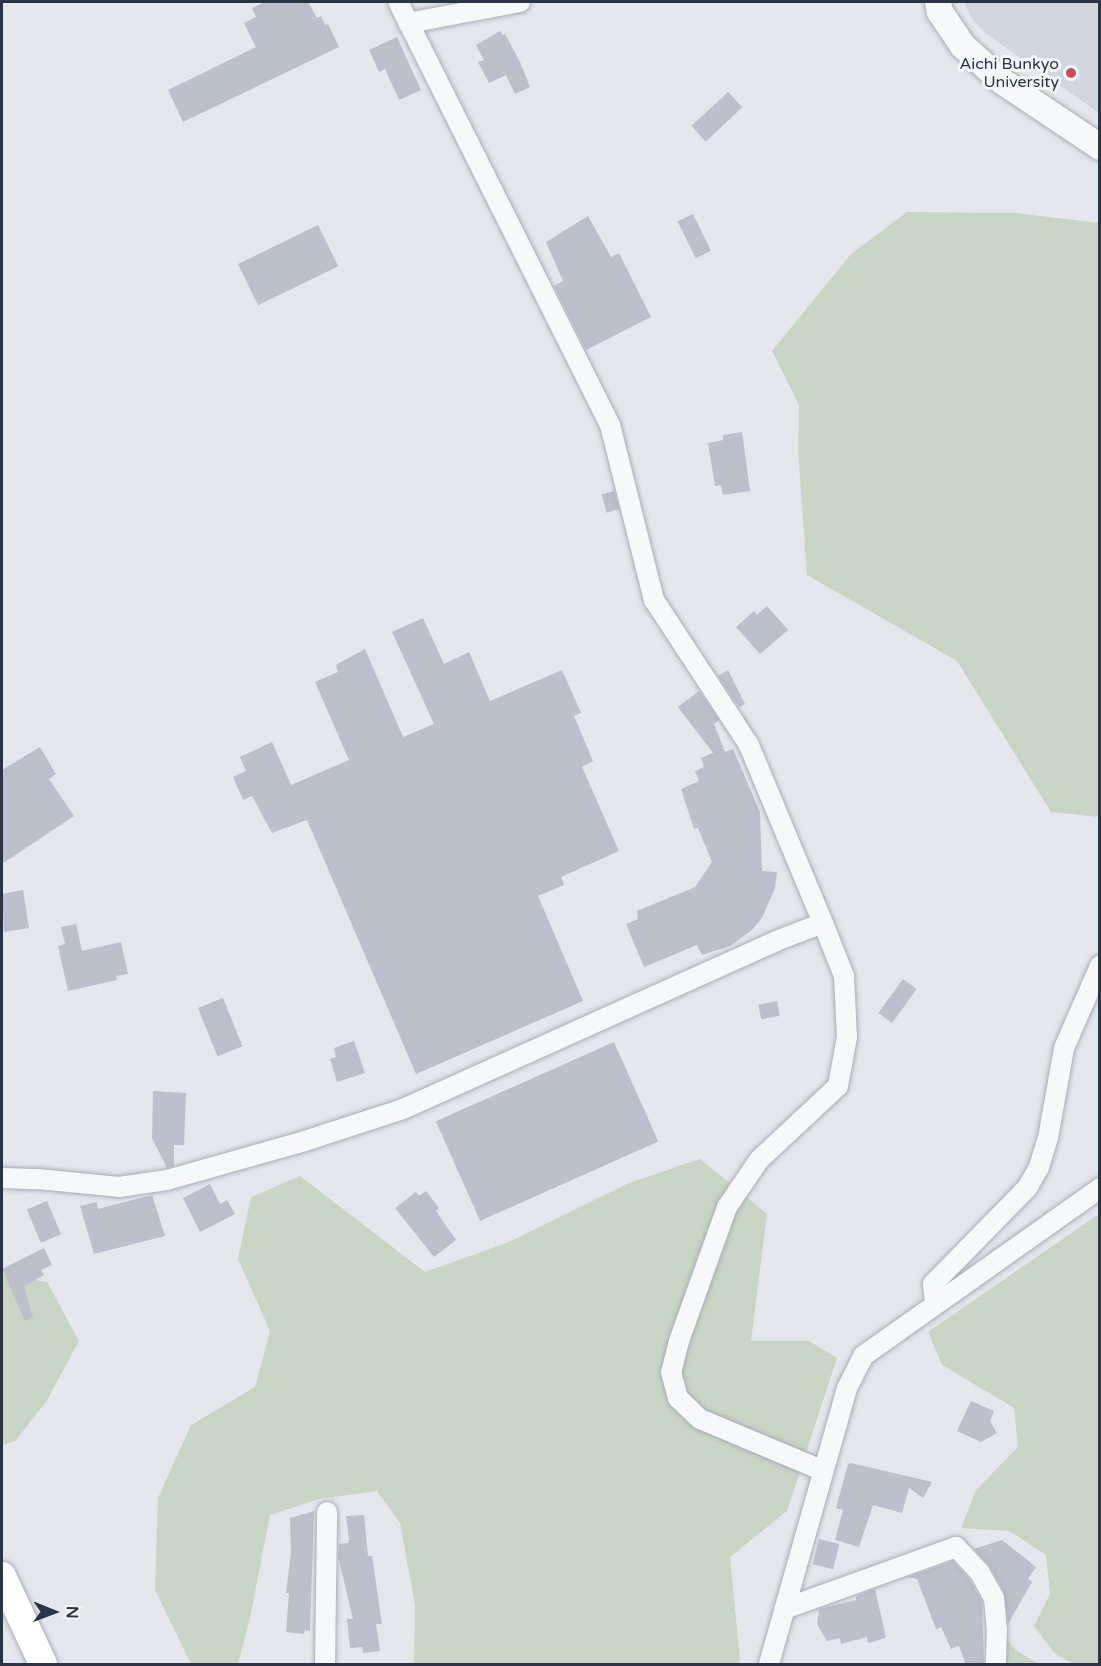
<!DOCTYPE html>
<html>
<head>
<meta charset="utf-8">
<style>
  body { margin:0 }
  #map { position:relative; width:1101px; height:1666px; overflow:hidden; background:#e4e7ec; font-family:"Varela Round",sans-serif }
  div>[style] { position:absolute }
  .built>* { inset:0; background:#d2d6de }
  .green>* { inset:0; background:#c9d6c5 }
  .building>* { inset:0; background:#bbc0ca; transform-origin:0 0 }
  .roads { filter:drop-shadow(0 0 2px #a9aeb7) drop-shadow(0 0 2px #a9aeb7) }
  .minor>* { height:20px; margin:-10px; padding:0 10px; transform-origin:10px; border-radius:10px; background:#f7f8fa }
  .tertiary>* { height:26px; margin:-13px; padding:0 13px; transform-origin:13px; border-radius:13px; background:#f7f8fa }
  .secondary>* { height:28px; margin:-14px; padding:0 14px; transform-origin:14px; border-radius:14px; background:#fff }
  .dots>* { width:16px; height:16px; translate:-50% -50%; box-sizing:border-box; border:3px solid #f4f6f9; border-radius:50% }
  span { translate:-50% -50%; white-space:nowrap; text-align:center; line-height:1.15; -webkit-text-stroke:6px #f4f6f9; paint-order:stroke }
  .poi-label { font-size:16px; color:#2b3445 }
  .right { translate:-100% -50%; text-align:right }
  .frame { position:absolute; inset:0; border:3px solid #2b3445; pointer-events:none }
  .north { position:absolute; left:24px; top:1582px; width:60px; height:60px; -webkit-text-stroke:4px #f4f6f9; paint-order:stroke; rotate:91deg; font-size:16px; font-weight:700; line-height:24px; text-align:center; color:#2b3445 }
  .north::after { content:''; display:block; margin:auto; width:21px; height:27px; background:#2b3445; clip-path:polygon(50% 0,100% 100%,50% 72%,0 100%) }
</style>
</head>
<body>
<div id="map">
  <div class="built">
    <div style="clip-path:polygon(964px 2px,1099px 2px,1099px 113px,985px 33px,972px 19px)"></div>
  </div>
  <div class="green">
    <div style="clip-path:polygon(907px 212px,1015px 213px,1099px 223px,1099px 817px,1051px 812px,957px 661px,807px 575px,798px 450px,799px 405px,772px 351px,851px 254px)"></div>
    <div style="clip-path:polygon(700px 1159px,767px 1214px,751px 1341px,809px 1341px,837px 1358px,787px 1511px,730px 1557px,740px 1660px,738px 1664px,414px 1664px,415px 1605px,400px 1523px,377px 1491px,319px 1499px,270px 1515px,250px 1618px,238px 1664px,191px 1664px,155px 1590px,158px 1498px,191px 1425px,255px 1387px,270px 1331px,238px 1259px,251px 1197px,300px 1176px,425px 1272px,509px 1242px,629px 1183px)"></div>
    <div style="clip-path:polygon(1096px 1216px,1100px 1217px,1099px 1664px,1074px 1664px,1055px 1654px,1034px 1626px,1050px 1594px,1046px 1555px,1009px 1531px,961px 1528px,976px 1490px,1018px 1447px,1014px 1408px,942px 1365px,928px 1332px)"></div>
    <div style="clip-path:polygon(2px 1274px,47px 1282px,79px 1341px,46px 1402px,15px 1441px,2px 1445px)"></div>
    <div style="clip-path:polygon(1005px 1638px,1017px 1651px,1039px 1664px,1002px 1664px)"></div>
  </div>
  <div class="building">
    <div style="clip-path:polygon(265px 2px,308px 2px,317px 18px,321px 16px,325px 25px,328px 24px,339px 47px,183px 122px,168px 90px,256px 47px,244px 23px,256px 17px,252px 8px)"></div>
    <div style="clip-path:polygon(500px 31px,503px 35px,505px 34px,520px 62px,530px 87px,515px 94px,506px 75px,489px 83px,478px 62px,484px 60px,476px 45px)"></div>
    <div style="clip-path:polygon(397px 37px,421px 90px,399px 100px,385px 69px,379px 72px,369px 50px)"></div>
    <div style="left:728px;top:92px;width:21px;height:50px;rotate:47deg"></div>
    <div style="left:693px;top:214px;width:41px;height:17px;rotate:64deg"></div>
    <div style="clip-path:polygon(588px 216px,611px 257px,619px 253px,651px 317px,586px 350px,554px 286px,563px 281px,546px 242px)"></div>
    <div style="left:318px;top:225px;width:46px;height:89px;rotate:64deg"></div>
    <div style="clip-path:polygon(742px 432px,750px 491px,723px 495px,721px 485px,715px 486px,708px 443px,723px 440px,723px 435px)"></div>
    <div style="left:614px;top:491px;width:19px;height:13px;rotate:74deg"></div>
    <div style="clip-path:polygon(767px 606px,788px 630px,760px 654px,736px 627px,754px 611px,757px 615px)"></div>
    <div style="clip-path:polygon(423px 618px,444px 664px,469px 652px,490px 701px,562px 670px,581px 713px,574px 716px,593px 761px,582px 767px,619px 851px,561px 877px,564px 885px,538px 896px,583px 1001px,416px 1074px,307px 820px,272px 833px,252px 796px,243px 800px,233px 777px,246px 771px,240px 757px,272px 742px,291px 785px,349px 760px,315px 682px,338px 672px,336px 665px,365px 649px,403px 737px,434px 724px,392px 632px)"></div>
    <div style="clip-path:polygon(728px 670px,745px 704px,739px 707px,718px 676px)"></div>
    <div style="clip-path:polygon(699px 691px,719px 720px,714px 724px,725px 752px,733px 749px,760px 812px,762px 871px,777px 872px,775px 888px,762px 918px,752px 930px,730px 946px,702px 955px,697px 945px,644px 967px,626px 924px,638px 919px,637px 911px,695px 887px,712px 862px,698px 828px,694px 829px,681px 789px,699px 781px,695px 771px,704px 767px,701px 758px,713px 753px,678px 707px)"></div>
    <div style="clip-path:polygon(40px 747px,56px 774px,49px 779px,74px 816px,2px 864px,2px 770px)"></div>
    <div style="clip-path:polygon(23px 890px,29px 928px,4px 932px,2px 894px)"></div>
    <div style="clip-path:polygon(76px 924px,82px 951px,121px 942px,128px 974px,116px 976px,117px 980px,68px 991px,58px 946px,65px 944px,61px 927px)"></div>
    <div style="left:903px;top:979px;width:17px;height:42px;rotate:36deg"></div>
    <div style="left:223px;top:998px;width:52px;height:27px;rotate:68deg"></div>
    <div style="left:777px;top:1001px;width:15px;height:19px;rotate:79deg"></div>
    <div style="clip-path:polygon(354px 1041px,365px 1073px,337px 1082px,330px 1059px,336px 1057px,334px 1048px)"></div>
    <div style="left:614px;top:1042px;width:109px;height:195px;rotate:66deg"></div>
    <div style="clip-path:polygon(153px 1091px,186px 1093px,184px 1145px,174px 1145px,174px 1166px,167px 1168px,152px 1138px)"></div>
    <div style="clip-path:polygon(210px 1184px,220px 1204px,227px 1200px,235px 1214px,200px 1232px,183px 1198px)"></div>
    <div style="clip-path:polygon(426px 1191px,439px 1208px,436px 1211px,456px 1240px,434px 1257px,395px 1208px,416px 1192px,419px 1196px)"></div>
    <div style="clip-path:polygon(152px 1195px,165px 1236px,94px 1254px,80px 1206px,97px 1202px,98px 1209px)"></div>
    <div style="left:47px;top:1201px;width:36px;height:22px;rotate:67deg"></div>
    <div style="clip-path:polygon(44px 1248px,52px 1265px,41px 1270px,44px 1275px,24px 1287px,33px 1318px,25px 1321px,2px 1269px)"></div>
    <div style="clip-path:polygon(971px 1401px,994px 1411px,990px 1421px,997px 1433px,981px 1442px,957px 1431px)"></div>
    <div style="clip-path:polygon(851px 1463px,932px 1482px,923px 1498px,909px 1488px,902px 1513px,873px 1505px,859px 1547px,835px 1540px,843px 1510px,836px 1508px,848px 1464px)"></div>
    <div style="clip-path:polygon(314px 1511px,310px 1631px,305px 1630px,304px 1634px,286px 1632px,289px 1593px,286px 1593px,291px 1553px,290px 1518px)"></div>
    <div style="clip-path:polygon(364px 1515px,368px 1556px,372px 1556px,382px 1624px,376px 1624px,380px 1651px,363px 1653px,362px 1647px,350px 1648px,347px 1619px,353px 1619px,338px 1556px,339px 1544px,348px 1543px,349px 1540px,346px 1516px)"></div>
    <div style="left:819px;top:1539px;width:21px;height:26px;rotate:14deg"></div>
    <div style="clip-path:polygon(1002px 1540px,1036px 1567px,1028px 1579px,1032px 1582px,1008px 1624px,1004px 1592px,990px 1567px,974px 1549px)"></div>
    <div style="clip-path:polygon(953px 1561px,970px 1580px,982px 1602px,984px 1665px,966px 1665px,959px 1646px,951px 1649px,941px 1627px,936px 1629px,917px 1579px,908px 1577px)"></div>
    <div style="clip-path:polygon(875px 1589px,886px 1638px,868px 1643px,867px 1637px,841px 1644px,840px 1638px,827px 1641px,817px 1624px,819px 1609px,856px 1600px,856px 1596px)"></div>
  </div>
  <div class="roads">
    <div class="minor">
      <div style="left:408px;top:23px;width:114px;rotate:-10.6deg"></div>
      <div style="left:823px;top:923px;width:57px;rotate:68.4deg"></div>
      <div style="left:844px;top:976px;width:61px;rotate:87.2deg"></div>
      <div style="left:847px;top:1037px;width:50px;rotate:100.4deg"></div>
      <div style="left:838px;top:1086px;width:108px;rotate:136.9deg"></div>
      <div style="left:759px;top:1160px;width:57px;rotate:124.2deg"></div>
      <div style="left:727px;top:1207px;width:142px;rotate:109.7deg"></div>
      <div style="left:679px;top:1341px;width:32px;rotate:104deg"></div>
      <div style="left:671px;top:1372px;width:27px;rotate:75deg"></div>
      <div style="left:678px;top:1398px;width:30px;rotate:44deg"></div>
      <div style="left:700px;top:1419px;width:134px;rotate:22.8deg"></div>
      <div style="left:2px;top:1178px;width:36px;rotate:2deg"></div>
      <div style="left:38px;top:1179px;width:81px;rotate:5.6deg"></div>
      <div style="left:119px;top:1187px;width:49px;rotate:-8.3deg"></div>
      <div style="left:167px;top:1180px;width:143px;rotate:-15.8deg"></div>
      <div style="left:305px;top:1141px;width:103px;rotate:-18.1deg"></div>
      <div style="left:403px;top:1109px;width:409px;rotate:-24.2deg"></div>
      <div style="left:776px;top:941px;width:50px;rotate:-21deg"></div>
      <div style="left:823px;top:923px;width:193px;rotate:-112.6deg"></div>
      <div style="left:749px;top:745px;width:173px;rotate:-123.2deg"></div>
      <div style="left:654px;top:600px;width:180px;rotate:-104.1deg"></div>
      <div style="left:610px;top:425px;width:473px;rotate:-116.6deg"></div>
      <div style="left:935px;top:1303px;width:19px;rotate:-96deg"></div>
      <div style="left:933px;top:1284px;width:134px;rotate:-45.6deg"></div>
      <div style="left:1027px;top:1188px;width:24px;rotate:-60deg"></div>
      <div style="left:1039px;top:1167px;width:30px;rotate:-73deg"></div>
      <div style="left:1048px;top:1138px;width:91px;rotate:-79.9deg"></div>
      <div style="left:1064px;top:1048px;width:90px;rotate:-66.3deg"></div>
      <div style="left:784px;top:1609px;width:183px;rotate:-19.8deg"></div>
      <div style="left:956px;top:1547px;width:35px;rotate:47deg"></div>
      <div style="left:980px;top:1573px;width:29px;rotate:61deg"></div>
      <div style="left:994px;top:1598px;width:32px;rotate:85deg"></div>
      <div style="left:997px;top:1630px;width:34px;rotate:92deg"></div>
      <div style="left:325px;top:1664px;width:152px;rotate:-89.2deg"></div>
      <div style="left:769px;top:1664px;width:287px;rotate:-74.2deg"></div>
      <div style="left:847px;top:1388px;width:36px;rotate:-63deg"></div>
      <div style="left:863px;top:1356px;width:291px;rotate:-35.3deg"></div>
    </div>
    <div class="tertiary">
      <div style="left:938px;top:2px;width:10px;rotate:79deg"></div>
      <div style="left:940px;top:12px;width:41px;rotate:55.9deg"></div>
      <div style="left:963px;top:46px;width:54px;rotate:42deg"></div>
      <div style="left:1003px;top:82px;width:117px;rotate:33.8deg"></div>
    </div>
    <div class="secondary">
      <div style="left:2px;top:1576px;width:97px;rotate:65deg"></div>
    </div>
  </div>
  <div class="dots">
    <div style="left:1071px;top:73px;background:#d1495b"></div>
  </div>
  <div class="poi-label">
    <span class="right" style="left:1059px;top:73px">Aichi Bunkyo<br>University</span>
  </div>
  <div class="frame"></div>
  <div class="north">N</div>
</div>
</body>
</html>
